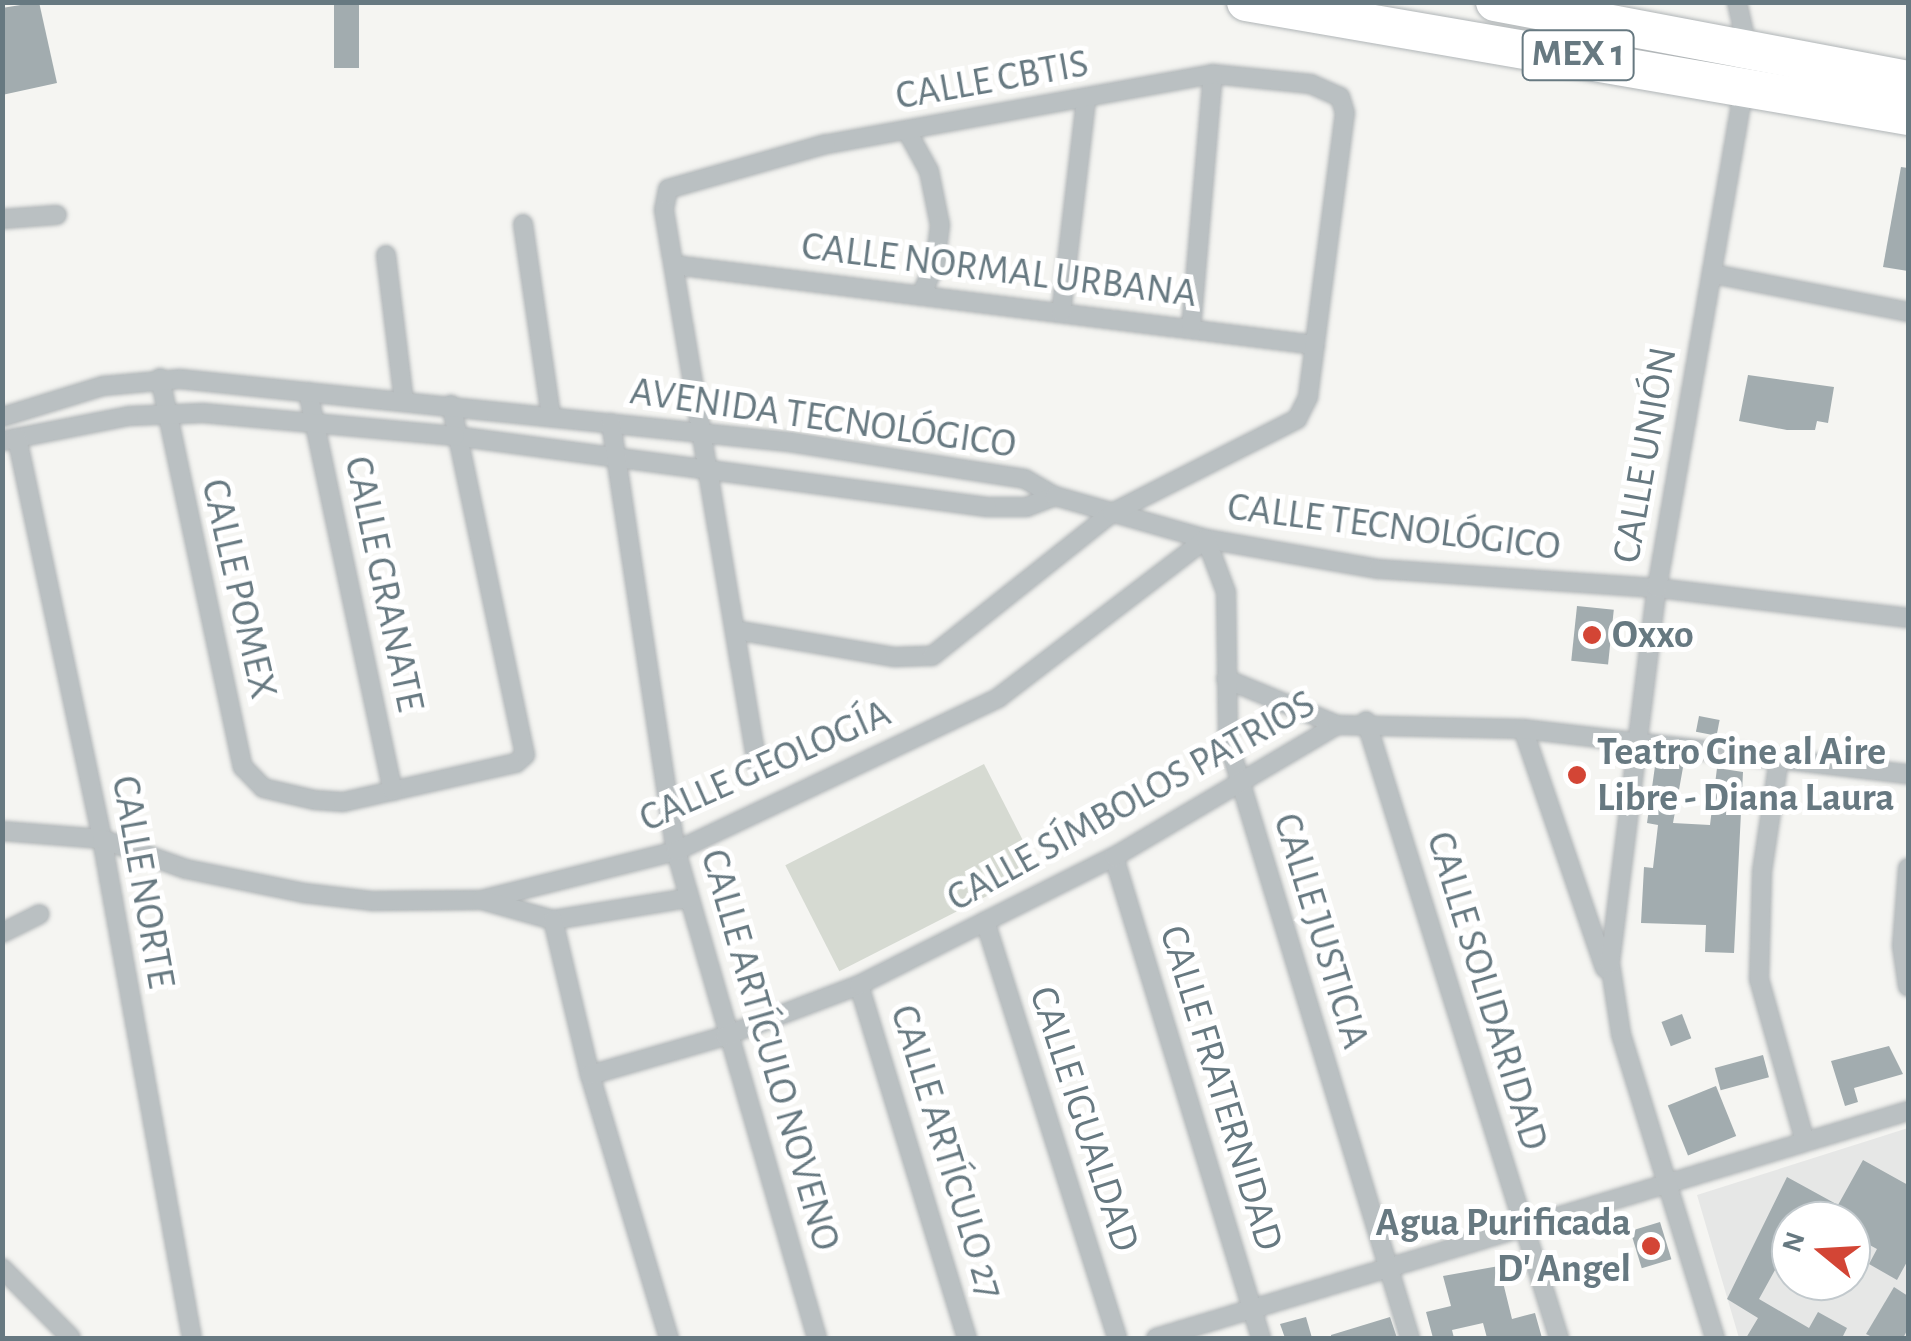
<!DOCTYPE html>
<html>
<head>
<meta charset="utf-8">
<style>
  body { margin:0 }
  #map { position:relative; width:1911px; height:1341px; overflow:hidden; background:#f5f5f2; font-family:"Alegreya Sans",sans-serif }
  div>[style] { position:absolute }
  .built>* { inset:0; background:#e6e7e6 }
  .green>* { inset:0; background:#d6dad2; transform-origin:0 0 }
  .building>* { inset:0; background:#a2acaf; transform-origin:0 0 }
  .roads { filter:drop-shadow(0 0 2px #b0b5b7) drop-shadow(0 0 2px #b0b5b7) }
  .minor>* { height:18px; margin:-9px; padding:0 9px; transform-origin:9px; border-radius:9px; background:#bac0c2 }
  .highway>* { height:38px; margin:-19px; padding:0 19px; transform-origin:19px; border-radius:19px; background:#fff }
  .dots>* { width:28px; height:28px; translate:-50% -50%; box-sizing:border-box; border:5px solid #fff; border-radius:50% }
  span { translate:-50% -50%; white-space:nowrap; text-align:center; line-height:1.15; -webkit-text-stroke:10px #fff; paint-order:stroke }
  .shield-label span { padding:2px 8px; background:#fff; border:2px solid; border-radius:8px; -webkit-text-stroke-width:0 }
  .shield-label { font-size:38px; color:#677981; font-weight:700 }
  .street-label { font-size:40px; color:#677981 }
  .poi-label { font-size:40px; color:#677981; font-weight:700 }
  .left { translate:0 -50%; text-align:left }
  .right { translate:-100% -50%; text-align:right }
  .frame { position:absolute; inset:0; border:5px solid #677981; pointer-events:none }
  .north { position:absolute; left:1771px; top:1201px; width:100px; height:100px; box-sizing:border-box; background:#fff; border:2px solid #c2c9cd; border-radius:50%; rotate:288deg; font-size:28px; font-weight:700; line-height:40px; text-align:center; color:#677981 }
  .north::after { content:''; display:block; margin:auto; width:35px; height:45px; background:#d34535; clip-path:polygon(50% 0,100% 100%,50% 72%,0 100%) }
</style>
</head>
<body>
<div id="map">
  <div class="built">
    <div style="clip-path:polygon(evenodd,1908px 1128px,1908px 1338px,1739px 1338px,1697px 1195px,1908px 1128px,1791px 1221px,1851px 1221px,1851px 1281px,1791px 1281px,1791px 1221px)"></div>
  </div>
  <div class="green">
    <div style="left:984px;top:764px;width:119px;height:223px;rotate:63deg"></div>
  </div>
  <div class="building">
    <div style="clip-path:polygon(39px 2px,57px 83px,2px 95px,2px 8px)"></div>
    <div style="left:334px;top:2px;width:25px;height:66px"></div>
    <div style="clip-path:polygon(1901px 167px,1908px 168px,1908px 271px,1883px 267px)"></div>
    <div style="clip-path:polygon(1748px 375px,1834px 387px,1828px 423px,1817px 421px,1815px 430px,1787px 430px,1739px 421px)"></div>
    <div style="left:1577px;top:606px;width:37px;height:55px;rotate:6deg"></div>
    <div style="left:1699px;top:716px;width:21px;height:16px;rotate:11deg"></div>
    <div style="clip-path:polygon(1656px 759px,1684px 762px,1673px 823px,1710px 825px,1717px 768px,1743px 772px,1734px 953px,1705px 952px,1706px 925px,1641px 923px,1644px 867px,1653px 868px,1658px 825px,1647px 823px)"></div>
    <div style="left:1682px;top:1014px;width:26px;height:22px;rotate:69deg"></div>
    <div style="clip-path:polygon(1889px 1046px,1903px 1074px,1854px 1088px,1858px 1102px,1845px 1106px,1831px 1061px)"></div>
    <div style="left:1763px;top:1055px;width:23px;height:50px;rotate:75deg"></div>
    <div style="left:1716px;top:1086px;width:54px;height:52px;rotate:68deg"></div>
    <div style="clip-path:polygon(1863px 1160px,1908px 1185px,1908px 1260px,1897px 1280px,1869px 1264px,1877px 1249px,1851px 1235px,1851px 1221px,1791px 1221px,1791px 1241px,1759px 1299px,1809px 1328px,1818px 1312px,1847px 1328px,1842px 1338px,1746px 1338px,1758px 1318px,1727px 1299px,1787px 1177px,1838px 1205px)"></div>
    <div style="left:1660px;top:1222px;width:39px;height:31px;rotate:73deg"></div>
    <div style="clip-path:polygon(1499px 1266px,1512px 1319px,1535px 1313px,1542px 1338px,1487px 1338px,1483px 1323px,1452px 1330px,1454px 1338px,1433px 1338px,1426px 1312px,1451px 1306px,1443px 1276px)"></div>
    <div style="clip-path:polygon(1894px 1287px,1908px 1296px,1908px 1329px,1903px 1338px,1874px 1338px,1866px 1334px)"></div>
    <div style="clip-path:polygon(1306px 1317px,1312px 1338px,1285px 1338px,1280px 1324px)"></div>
    <div style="clip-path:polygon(1390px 1317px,1397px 1338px,1331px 1338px,1331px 1335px)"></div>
  </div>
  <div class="roads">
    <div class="minor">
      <div style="left:1737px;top:2px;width:50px;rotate:77.3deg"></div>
      <div style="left:907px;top:131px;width:46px;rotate:61.2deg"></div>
      <div style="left:929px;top:171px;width:55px;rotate:78.5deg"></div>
      <div style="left:940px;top:225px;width:39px;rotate:97deg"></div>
      <div style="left:935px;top:264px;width:35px;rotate:114deg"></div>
      <div style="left:2px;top:219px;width:55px;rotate:-4.2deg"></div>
      <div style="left:523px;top:224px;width:194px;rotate:81.7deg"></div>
      <div style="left:386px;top:255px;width:147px;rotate:83deg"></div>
      <div style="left:674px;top:265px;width:646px;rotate:7.11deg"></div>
      <div style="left:1713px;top:274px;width:199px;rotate:11deg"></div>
      <div style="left:1061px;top:313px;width:215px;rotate:-83.3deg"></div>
      <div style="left:1191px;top:329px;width:256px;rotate:-85.1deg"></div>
      <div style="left:160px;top:378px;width:398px;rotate:78deg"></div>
      <div style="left:243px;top:767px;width:29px;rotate:46deg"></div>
      <div style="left:263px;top:788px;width:53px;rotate:13deg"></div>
      <div style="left:315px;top:800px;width:28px;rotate:4deg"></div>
      <div style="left:343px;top:802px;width:177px;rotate:-12.7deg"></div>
      <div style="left:516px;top:763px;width:12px;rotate:-42deg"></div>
      <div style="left:525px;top:755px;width:358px;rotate:-101.9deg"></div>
      <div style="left:308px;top:392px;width:408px;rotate:78deg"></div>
      <div style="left:2px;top:417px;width:106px;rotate:-17.1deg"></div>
      <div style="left:103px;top:386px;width:77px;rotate:-5.2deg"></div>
      <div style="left:180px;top:379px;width:612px;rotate:5.91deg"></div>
      <div style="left:789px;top:442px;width:239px;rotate:8.9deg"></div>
      <div style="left:1025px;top:479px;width:34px;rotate:30deg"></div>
      <div style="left:1055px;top:496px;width:30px;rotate:159deg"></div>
      <div style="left:1027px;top:507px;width:40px;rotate:180deg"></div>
      <div style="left:987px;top:507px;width:537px;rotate:-172.4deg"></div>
      <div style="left:455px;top:436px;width:253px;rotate:-174.8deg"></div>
      <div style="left:203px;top:413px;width:74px;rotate:177.7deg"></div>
      <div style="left:129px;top:416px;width:129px;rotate:168.9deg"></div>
      <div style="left:611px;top:423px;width:433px;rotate:81.4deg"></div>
      <div style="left:676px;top:851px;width:507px;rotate:73.85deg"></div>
      <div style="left:17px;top:438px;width:410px;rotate:78deg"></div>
      <div style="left:102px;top:839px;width:507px;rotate:79.78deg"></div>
      <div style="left:1055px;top:496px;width:157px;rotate:15.9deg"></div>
      <div style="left:1206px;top:539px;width:175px;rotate:9.9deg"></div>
      <div style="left:1378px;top:569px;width:280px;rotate:3.9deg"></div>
      <div style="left:1657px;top:588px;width:253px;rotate:6.8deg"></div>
      <div style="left:735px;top:630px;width:162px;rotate:9.6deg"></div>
      <div style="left:895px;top:657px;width:37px;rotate:-2deg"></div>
      <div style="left:932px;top:656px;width:230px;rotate:-38.5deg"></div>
      <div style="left:1112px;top:513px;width:208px;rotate:-26.9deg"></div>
      <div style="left:1297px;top:419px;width:25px;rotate:-63deg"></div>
      <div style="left:1308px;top:397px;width:286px;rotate:-82.6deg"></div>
      <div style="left:1345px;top:113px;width:17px;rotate:-107deg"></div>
      <div style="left:1340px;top:97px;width:32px;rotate:-156deg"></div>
      <div style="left:1311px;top:84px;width:99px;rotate:-174.2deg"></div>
      <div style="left:1213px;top:74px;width:393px;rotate:169.7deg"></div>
      <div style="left:826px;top:144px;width:164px;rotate:164.1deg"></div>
      <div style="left:668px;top:189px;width:21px;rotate:101deg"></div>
      <div style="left:664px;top:210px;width:562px;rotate:80.47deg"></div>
      <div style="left:1226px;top:679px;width:120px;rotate:22.5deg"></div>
      <div style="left:1366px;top:721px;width:646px;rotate:72.63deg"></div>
      <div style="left:1523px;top:729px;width:253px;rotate:71.1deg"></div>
      <div style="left:1779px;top:759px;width:114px;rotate:98.6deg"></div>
      <div style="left:1762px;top:872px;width:107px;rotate:91.6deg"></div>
      <div style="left:1759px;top:979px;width:169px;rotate:74.2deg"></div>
      <div style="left:2px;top:831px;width:100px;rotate:4.6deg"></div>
      <div style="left:102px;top:839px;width:89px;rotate:19.7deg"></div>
      <div style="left:186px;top:869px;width:120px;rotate:11.5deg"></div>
      <div style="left:304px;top:893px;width:68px;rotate:6.7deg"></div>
      <div style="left:372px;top:901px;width:109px;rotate:-0.5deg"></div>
      <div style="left:481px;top:900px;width:201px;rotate:-14.1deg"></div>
      <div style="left:676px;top:851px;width:357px;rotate:-25.4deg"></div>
      <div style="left:998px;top:698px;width:262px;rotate:-37.4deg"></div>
      <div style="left:1206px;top:539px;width:57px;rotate:69.3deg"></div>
      <div style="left:1226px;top:592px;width:149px;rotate:89.2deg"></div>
      <div style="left:1228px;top:741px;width:624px;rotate:73.05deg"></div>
      <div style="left:1114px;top:857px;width:503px;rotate:73.01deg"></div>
      <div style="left:1908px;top:868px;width:78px;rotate:94.4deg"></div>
      <div style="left:1902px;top:946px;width:41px;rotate:81.7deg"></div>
      <div style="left:482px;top:900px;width:74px;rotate:15.7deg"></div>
      <div style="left:553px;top:920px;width:138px;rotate:-9.2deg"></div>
      <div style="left:553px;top:920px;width:159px;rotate:76.6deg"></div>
      <div style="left:590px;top:1075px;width:275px;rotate:73.3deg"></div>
      <div style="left:985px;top:921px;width:437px;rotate:72.4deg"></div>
      <div style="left:2px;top:933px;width:42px;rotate:-26.6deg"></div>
      <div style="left:859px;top:985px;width:369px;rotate:73deg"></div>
      <div style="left:590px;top:1075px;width:141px;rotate:-16.1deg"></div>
      <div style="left:725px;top:1036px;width:143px;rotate:-20.8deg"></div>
      <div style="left:859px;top:985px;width:285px;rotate:-26.7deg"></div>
      <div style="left:1114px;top:857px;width:259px;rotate:-30.6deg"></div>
      <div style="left:1337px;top:725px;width:186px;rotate:1.2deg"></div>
      <div style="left:1523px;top:729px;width:388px;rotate:6.7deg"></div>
      <div style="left:2px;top:1268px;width:98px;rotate:45.4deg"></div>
      <div style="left:1156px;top:1338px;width:786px;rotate:-16.8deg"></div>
      <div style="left:1715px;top:1338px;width:318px;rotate:-107.2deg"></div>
      <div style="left:1621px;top:1034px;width:72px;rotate:-98.8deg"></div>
      <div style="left:1610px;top:963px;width:378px;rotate:-82.9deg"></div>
      <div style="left:1657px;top:588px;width:508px;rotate:-80.15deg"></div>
    </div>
    <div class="highway">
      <div style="left:1246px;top:2px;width:672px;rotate:9.77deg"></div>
      <div style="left:1495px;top:2px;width:420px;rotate:10.7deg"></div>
    </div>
  </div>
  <div class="dots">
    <div style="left:1592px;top:635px;background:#d34535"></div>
    <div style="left:1577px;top:775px;background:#d34535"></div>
    <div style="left:1651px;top:1246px;background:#d34535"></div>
  </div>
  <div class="shield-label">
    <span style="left:1578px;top:55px">MEX 1</span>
  </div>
  <div class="street-label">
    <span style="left:992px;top:80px;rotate:-10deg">CALLE CBTIS</span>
    <span style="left:999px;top:270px;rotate:7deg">CALLE NORMAL URBANA</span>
    <span style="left:823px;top:418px;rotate:8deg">AVENIDA TECNOLÓGICO</span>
    <span style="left:1645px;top:455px;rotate:-80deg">CALLE UNIÓN</span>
    <span style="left:1394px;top:527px;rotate:7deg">CALLE TECNOLÓGICO</span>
    <span style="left:384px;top:584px;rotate:78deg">CALLE GRANATE</span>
    <span style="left:239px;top:589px;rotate:77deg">CALLE POMEX</span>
    <span style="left:765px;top:766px;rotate:-24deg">CALLE GEOLOGÍA</span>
    <span style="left:1131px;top:801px;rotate:-29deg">CALLE SÍMBOLOS PATRIOS</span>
    <span style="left:143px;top:882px;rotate:80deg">CALLE NORTE</span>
    <span style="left:1321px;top:931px;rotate:73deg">CALLE JUSTICIA</span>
    <span style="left:1487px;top:991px;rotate:73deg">CALLE SOLIDARIDAD</span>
    <span style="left:770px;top:1050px;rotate:74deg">CALLE ARTÍCULO NOVENO</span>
    <span style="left:1221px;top:1088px;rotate:73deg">CALLE FRATERNIDAD</span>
    <span style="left:1084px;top:1119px;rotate:72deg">CALLE IGUALDAD</span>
    <span style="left:947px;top:1152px;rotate:73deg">CALLE ARTÍCULO 27</span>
  </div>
  <div class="poi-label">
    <span class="left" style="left:1612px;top:635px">Oxxo</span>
    <span class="left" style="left:1597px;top:775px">Teatro Cine al Aire<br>Libre - Diana Laura</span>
    <span class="right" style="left:1631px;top:1246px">Agua Purificada<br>D' Angel</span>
  </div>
  <div class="frame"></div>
  <div class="north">N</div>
</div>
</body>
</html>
